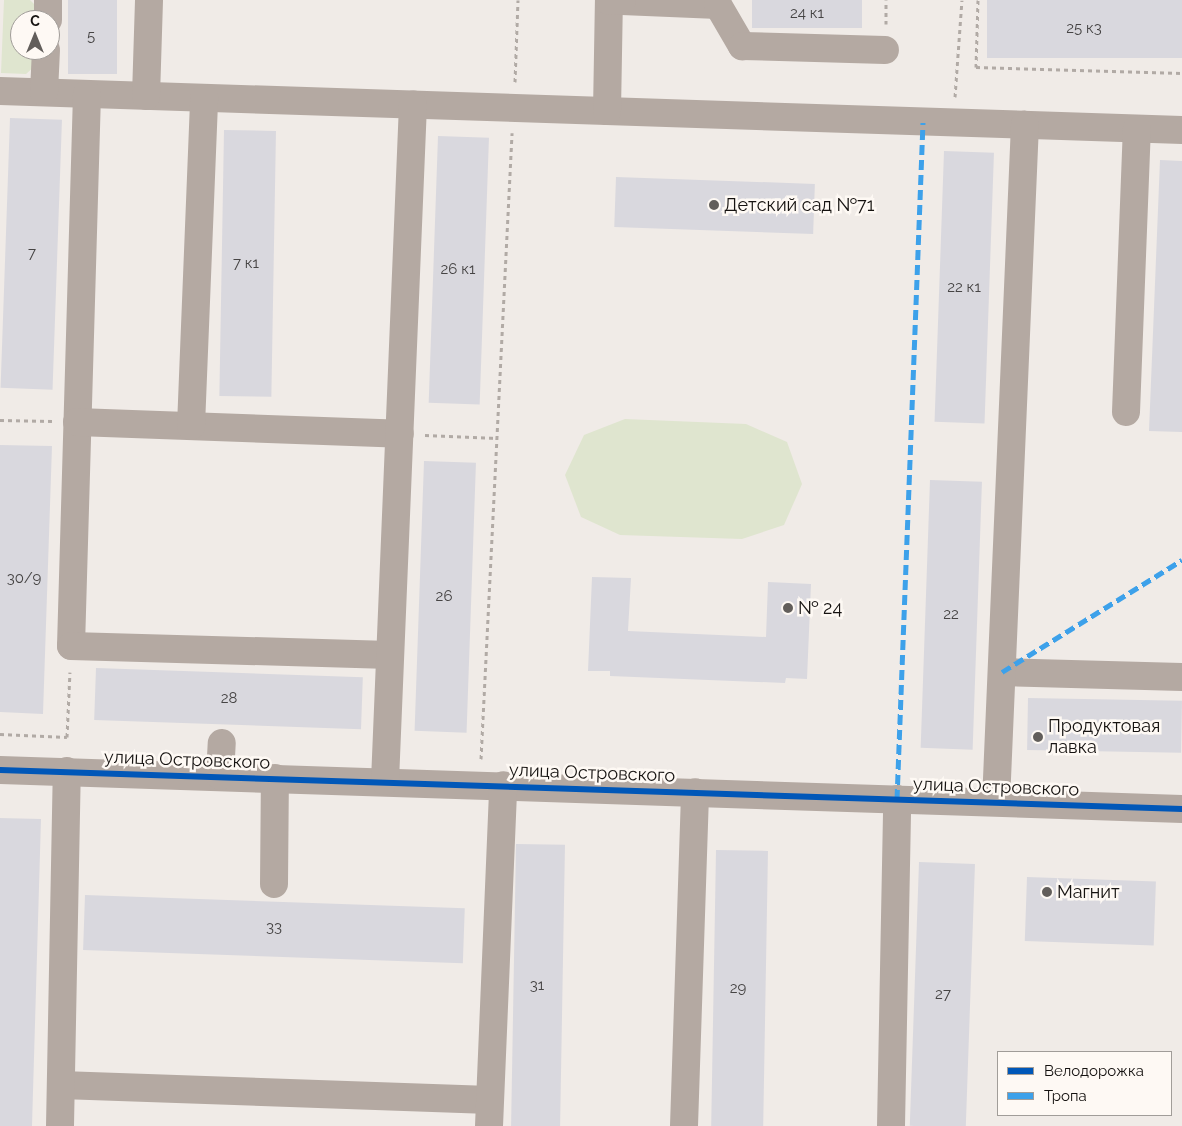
<!DOCTYPE html>
<html>
<head>
<meta charset="utf-8">
<style>
  body { margin:0 }
  #map { position:relative; width:1182px; height:1126px; overflow:hidden; background:#f0ebe7; font-family:Raleway,sans-serif }
  div>[style] { position:absolute }
  .green>* { inset:0; background:#dfe5cf }
  .building>* { inset:0; background:#d9d8de; transform-origin:0 0 }
  .path>* { height:3px; margin-top:-1.5px; transform-origin:0; background:repeating-linear-gradient(90deg,#b1aaa5 0 4px,transparent 0 8px) }
  .minor>* { height:28px; margin:-14px; padding:0 14px; transform-origin:14px; border-radius:14px; background:#b4a9a2 }
  .quiet>* { height:5px; margin-top:-2.5px; transform-origin:0; background:repeating-linear-gradient(90deg,#3da1ea 0 10px,transparent 0 15px) }
  .cycleway>* { height:6px; margin:-3px; padding:0 3px; transform-origin:3px; border-radius:3px; background:#0057b8 }
  .dots>* { width:14px; height:14px; translate:-50% -50%; box-sizing:border-box; border:2px solid #fef9f4; border-radius:50% }
  span { translate:-50% -50%; white-space:nowrap; text-align:center; line-height:1.15; -webkit-text-stroke:5px #fef9f4; paint-order:stroke }
  .number-label { font-size:15px; color:#464444 }
  .number-label span { -webkit-text-stroke-width:0 }
  .poi-label { font-size:18px; color:#151210 }
  .left { translate:0 -50%; text-align:left }
  .street-label { font-size:18px; color:#151210 }
  .legend { position:absolute; left:997px; top:1051px; width:175px; height:65px; box-sizing:border-box; background:#fef9f4; border:1px solid #a19d99; margin:0; padding:6px 9px; list-style:none; font-size:15px; color:#151210 }
  .legend li { display:flex; align-items:center; gap:10px; height:25px }
  .legend b { width:25px; border:1px solid #a19d99 }
  .north { position:absolute; left:10px; top:10px; width:50px; height:50px; box-sizing:border-box; background:#fef9f4; border:1px solid #a19d99; border-radius:50%; rotate:0deg; font-size:14px; font-weight:700; line-height:20px; text-align:center; color:#151210 }
  .north::after { content:''; display:block; margin:auto; width:18px; height:22px; background:#625e5b; clip-path:polygon(50% 0,100% 100%,50% 72%,0 100%) }
</style>
</head>
<body>
<div id="map">
  <div class="green">
    <div style="clip-path:polygon(4px 0,30px 0,38px 8px,37px 20px,20px 20px,20px 50px,36px 50px,35px 66px,26px 74px,1px 73px)"></div>
    <div style="clip-path:polygon(625px 419px,746px 424px,787px 442px,802px 484px,784px 525px,742px 539px,620px 535px,581px 517px,565px 475px,584px 435px)"></div>
  </div>
  <div class="building">
    <div style="left:68px;top:0;width:49px;height:74px"></div>
    <div style="left:752px;top:0;width:110px;height:28px"></div>
    <div style="left:987px;top:0;width:195px;height:58px"></div>
    <div style="left:10px;top:118px;width:52px;height:270px;rotate:2deg"></div>
    <div style="left:224px;top:130px;width:52px;height:266px;rotate:1deg"></div>
    <div style="left:438px;top:136px;width:51px;height:267px;rotate:2deg"></div>
    <div style="left:944px;top:151px;width:50px;height:271px;rotate:2deg"></div>
    <div style="clip-path:polygon(1160px 160px,1182px 161px,1182px 432px,1149px 431px)"></div>
    <div style="left:616px;top:177px;width:199px;height:50px;rotate:2deg"></div>
    <div style="clip-path:polygon(0 445px,52px 446px,43px 714px,0 712px)"></div>
    <div style="left:424px;top:461px;width:52px;height:270px;rotate:2deg"></div>
    <div style="left:930px;top:480px;width:52px;height:268px;rotate:2deg"></div>
    <div style="clip-path:polygon(592px 577px,631px 578px,628px 631px,766px 637px,768px 582px,811px 584px,807px 679px,786px 678px,785px 683px,610px 676px,610px 671px,588px 671px)"></div>
    <div style="left:96px;top:668px;width:267px;height:52px;rotate:2deg"></div>
    <div style="left:1028px;top:698px;width:154px;height:52px;rotate:1deg"></div>
    <div style="clip-path:polygon(0 818px,41px 819px,32px 1126px,0 1126px)"></div>
    <div style="left:516px;top:844px;width:49px;height:282px;rotate:1deg"></div>
    <div style="left:716px;top:850px;width:52px;height:276px;rotate:1deg"></div>
    <div style="left:919px;top:862px;width:56px;height:264px;rotate:2deg"></div>
    <div style="left:1027px;top:877px;width:129px;height:64px;rotate:2deg"></div>
    <div style="left:85px;top:895px;width:380px;height:55px;rotate:2deg"></div>
  </div>
  <div class="path">
    <div style="left:978px;top:0;width:67px;rotate:91.7deg"></div>
    <div style="left:976px;top:67px;width:206px;rotate:1.7deg"></div>
    <div style="left:886px;top:24px;width:24px;rotate:-90deg"></div>
    <div style="left:515px;top:82px;width:82px;rotate:-87.9deg"></div>
    <div style="left:955px;top:97px;width:97px;rotate:-85.9deg"></div>
    <div style="left:0;top:420px;width:52px;rotate:1.1deg"></div>
    <div style="left:425px;top:435px;width:72px;rotate:2.4deg"></div>
    <div style="left:0;top:734px;width:67px;rotate:2.6deg"></div>
    <div style="left:67px;top:737px;width:65px;rotate:-87.4deg"></div>
    <div style="left:481px;top:759px;width:627px;rotate:-87.16deg"></div>
  </div>
  <div class="minor">
    <div style="left:622px;top:1px;width:96px;rotate:2.4deg"></div>
    <div style="left:718px;top:5px;width:48px;rotate:59.7deg"></div>
    <div style="left:742px;top:46px;width:143px;rotate:1.6deg"></div>
    <div style="left:48px;top:20px;width:20px;rotate:-90deg"></div>
    <div style="left:0;top:91px;width:1183px;rotate:1.89deg"></div>
    <div style="left:44px;top:92px;width:42px;rotate:-87.3deg"></div>
    <div style="left:87px;top:94px;width:552px;rotate:91.66deg"></div>
    <div style="left:71px;top:646px;width:319px;rotate:1.6deg"></div>
    <div style="left:146px;top:96px;width:96px;rotate:-88.2deg"></div>
    <div style="left:607px;top:111px;width:110px;rotate:-89deg"></div>
    <div style="left:609px;top:1px;width:13px;rotate:-4deg"></div>
    <div style="left:1126px;top:412px;width:283px;rotate:-87.8deg"></div>
    <div style="left:77px;top:422px;width:323px;rotate:2.1deg"></div>
    <div style="left:191px;top:426px;width:328px;rotate:-87.7deg"></div>
    <div style="left:1002px;top:672px;width:180px;rotate:1.6deg"></div>
    <div style="left:0;top:770px;width:1183px;rotate:1.89deg"></div>
    <div style="left:220px;top:776px;width:33px;rotate:-87deg"></div>
    <div style="left:385px;top:781px;width:677px;rotate:-87.63deg"></div>
    <div style="left:996px;top:802px;width:678px;rotate:-87.55deg"></div>
    <div style="left:274px;top:884px;width:106px;rotate:-89.5deg"></div>
    <div style="left:61px;top:1085px;width:429px;rotate:2deg"></div>
    <div style="left:60px;top:1126px;width:355px;rotate:-88.9deg"></div>
    <div style="left:489px;top:1126px;width:341px;rotate:-87.6deg"></div>
    <div style="left:684px;top:1126px;width:334px;rotate:-88.1deg"></div>
    <div style="left:891px;top:1126px;width:327px;rotate:-88.9deg"></div>
  </div>
  <div class="quiet">
    <div style="left:1002px;top:672px;width:212px;rotate:-31.9deg"></div>
    <div style="left:897px;top:799px;width:677px;rotate:-87.8deg"></div>
  </div>
  <div class="cycleway">
    <div style="left:0;top:770px;width:1183px;rotate:1.89deg"></div>
  </div>
  <div class="dots">
    <div style="left:714px;top:205px;background:#625e5b"></div>
    <div style="left:788px;top:608px;background:#625e5b"></div>
    <div style="left:1038px;top:737px;background:#625e5b"></div>
    <div style="left:1047px;top:892px;background:#625e5b"></div>
  </div>
  <div class="number-label">
    <span style="left:807px;top:14px">24 к1</span>
    <span style="left:1084px;top:29px">25 к3</span>
    <span style="left:91px;top:37px">5</span>
    <span style="left:32px;top:254px">7</span>
    <span style="left:246px;top:264px">7 к1</span>
    <span style="left:458px;top:270px">26 к1</span>
    <span style="left:964px;top:288px">22 к1</span>
    <span style="left:24px;top:579px">30/9</span>
    <span style="left:444px;top:597px">26</span>
    <span style="left:951px;top:615px">22</span>
    <span style="left:229px;top:699px">28</span>
    <span style="left:274px;top:928px">33</span>
    <span style="left:537px;top:986px">31</span>
    <span style="left:738px;top:989px">29</span>
    <span style="left:943px;top:995px">27</span>
  </div>
  <div class="poi-label">
    <span class="left" style="left:724px;top:205px">Детский сад №71</span>
    <span class="left" style="left:798px;top:608px">№ 24</span>
    <span class="left" style="left:1048px;top:737px">Продуктовая<br>лавка</span>
    <span class="left" style="left:1057px;top:892px">Магнит</span>
  </div>
  <div class="street-label">
    <span style="left:187px;top:760px;rotate:2deg">улица Островского</span>
    <span style="left:592px;top:773px;rotate:2deg">улица Островского</span>
    <span style="left:996px;top:787px;rotate:2deg">улица Островского</span>
  </div>
  <ul class="legend">
  <li><b style="height:6px;background:#0057b8"></b>Велодорожка</li>
  <li><b style="height:6px;background:#3da1ea"></b>Тропа</li>
  </ul>
  <div class="north">С</div>
</div>
</body>
</html>
